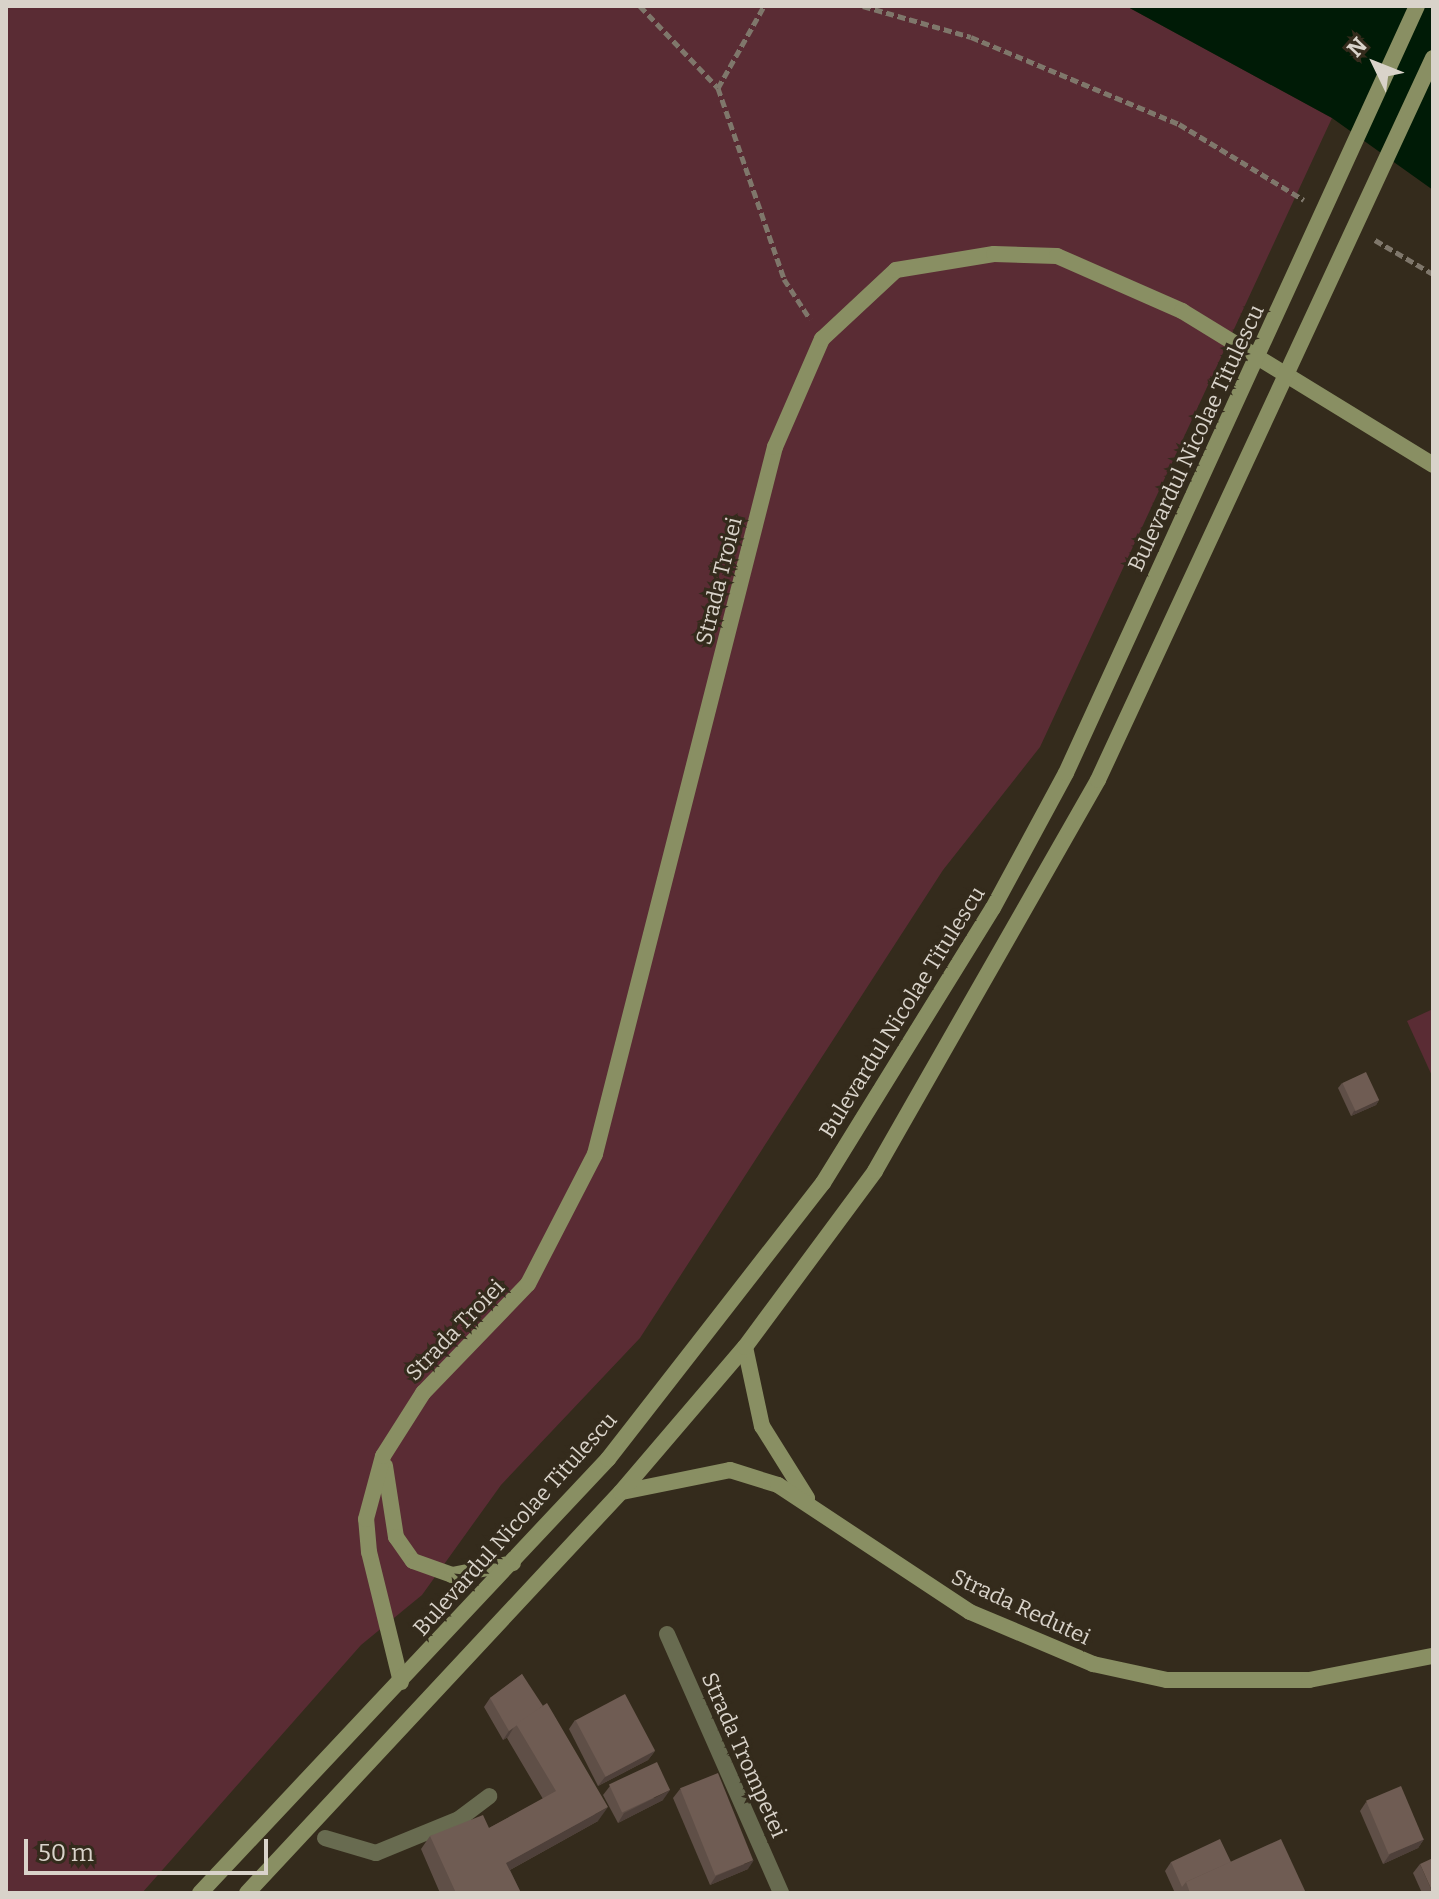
<!DOCTYPE html>
<html>
<head>
<meta charset="utf-8">
<style>
  body { margin:0 }
  #map { position:relative; width:1439px; height:1899px; overflow:hidden; background:#342b1c; font-family:Bitter,serif }
  div>[style] { position:absolute }
  .green>* { inset:0; background:#5a2c34 }
  .water>* { inset:0; background:#001b06 }
  .path>* { height:5px; margin-top:-2.5px; transform-origin:0; background:repeating-linear-gradient(90deg,#7f776b 0 8px,transparent 0 12px) }
  .service>* { height:16px; margin:-8px; padding:0 8px; transform-origin:8px; border-radius:8px; background:#686b50 }
  .minor>* { height:16px; margin:-8px; padding:0 8px; transform-origin:8px; border-radius:8px; background:#686b50 }
  .secondary>* { height:16px; margin:-8px; padding:0 8px; transform-origin:8px; border-radius:8px; background:#898f63 }
  .wall>* { inset:0; background:#5f4f47 }
  .shaded-wall>* { inset:0; background:#4e403a }
  .building>* { inset:0; background:#6f5c53; transform-origin:0 0 }
  span { translate:-50% -50%; white-space:nowrap; text-align:center; line-height:1.15; -webkit-text-stroke:6px #342b1c; paint-order:stroke }
  .street-label { font-size:22px; color:#d9d3ca }
  .frame { position:absolute; inset:0; border:8px solid #d9d3ca; pointer-events:none }
  .north { position:absolute; left:1335px; top:24px; width:80px; height:80px; -webkit-text-stroke:6px #342b1c; paint-order:stroke; rotate:313deg; font-size:22px; font-weight:700; line-height:32px; text-align:center; color:#d9d3ca }
  .north::after { content:''; display:block; margin:auto; width:28px; height:36px; background:#d9d3ca; clip-path:polygon(50% 0,100% 100%,50% 72%,0 100%) }
  .scale { position:absolute; left:24px; top:1839px; width:244px; height:36px; box-sizing:border-box; border:4px solid #d9d3ca; border-top:0; padding-left:10px; font-size:24px; line-height:28px; white-space:nowrap; color:#d9d3ca; -webkit-text-stroke:6px #342b1c; paint-order:stroke }
</style>
</head>
<body>
<div id="map">
  <div class="green">
    <div style="clip-path:polygon(6px 6px,1126px 6px,1332px 118px,1040px 747px,943px 870px,640px 1338px,501px 1485px,422px 1595px,361px 1645px,142px 1893px,6px 1893px)"></div>
    <div style="clip-path:polygon(1433px 1009px,1433px 1078px,1407px 1021px)"></div>
  </div>
  <div class="water">
    <div style="clip-path:polygon(1126px 6px,1433px 6px,1433px 190px,1332px 118px)"></div>
  </div>
  <div class="path">
    <div style="left:640px;top:6px;width:113px;rotate:46.4deg"></div>
    <div style="left:718px;top:88px;width:202px;rotate:70.9deg"></div>
    <div style="left:784px;top:279px;width:48px;rotate:57deg"></div>
    <div style="left:863px;top:6px;width:112px;rotate:16deg"></div>
    <div style="left:971px;top:37px;width:225px;rotate:22.7deg"></div>
    <div style="left:1179px;top:124px;width:146px;rotate:31.3deg"></div>
    <div style="left:718px;top:88px;width:94px;rotate:-60.7deg"></div>
    <div style="left:1375px;top:240px;width:67px;rotate:30.4deg"></div>
  </div>
  <div class="service">
    <div style="left:325px;top:1838px;width:53px;rotate:16.4deg"></div>
    <div style="left:376px;top:1853px;width:90px;rotate:-22.3deg"></div>
    <div style="left:459px;top:1819px;width:38px;rotate:-37deg"></div>
  </div>
  <div class="minor">
    <div style="left:667px;top:1634px;width:283px;rotate:66.2deg"></div>
  </div>
  <div class="secondary">
    <div style="left:745px;top:1347px;width:81px;rotate:77.9deg"></div>
    <div style="left:762px;top:1426px;width:85px;rotate:58deg"></div>
    <div style="left:385px;top:1466px;width:72px;rotate:81.2deg"></div>
    <div style="left:396px;top:1537px;width:29px;rotate:55deg"></div>
    <div style="left:413px;top:1561px;width:41px;rotate:19.7deg"></div>
    <div style="left:452px;top:1575px;width:62px;rotate:-11.1deg"></div>
    <div style="left:622px;top:1492px;width:110px;rotate:-11.5deg"></div>
    <div style="left:730px;top:1470px;width:50px;rotate:17.4deg"></div>
    <div style="left:778px;top:1485px;width:230px;rotate:33.5deg"></div>
    <div style="left:970px;top:1612px;width:134px;rotate:22.9deg"></div>
    <div style="left:1093px;top:1664px;width:76px;rotate:12.2deg"></div>
    <div style="left:1167px;top:1680px;width:142px"></div>
    <div style="left:1309px;top:1680px;width:126px;rotate:-11deg"></div>
    <div style="left:401px;top:1682px;width:134px;rotate:-103.8deg"></div>
    <div style="left:369px;top:1552px;width:33px;rotate:-95deg"></div>
    <div style="left:366px;top:1519px;width:65px;rotate:-74.9deg"></div>
    <div style="left:383px;top:1456px;width:75px;rotate:-57.6deg"></div>
    <div style="left:423px;top:1393px;width:151px;rotate:-46.1deg"></div>
    <div style="left:528px;top:1284px;width:146px;rotate:-62.7deg"></div>
    <div style="left:595px;top:1154px;width:730px;rotate:-75.72deg"></div>
    <div style="left:775px;top:447px;width:118px;rotate:-66.5deg"></div>
    <div style="left:822px;top:339px;width:101px;rotate:-43deg"></div>
    <div style="left:896px;top:270px;width:99px;rotate:-9.3deg"></div>
    <div style="left:994px;top:254px;width:63px;rotate:1.8deg"></div>
    <div style="left:1057px;top:256px;width:137px;rotate:23.7deg"></div>
    <div style="left:1182px;top:311px;width:294px;rotate:31.5deg"></div>
    <div style="left:200px;top:1893px;width:596px;rotate:-46.77deg"></div>
    <div style="left:608px;top:1459px;width:350px;rotate:-52.1deg"></div>
    <div style="left:823px;top:1183px;width:323px;rotate:-58.3deg"></div>
    <div style="left:993px;top:908px;width:153px;rotate:-61.6deg"></div>
    <div style="left:1066px;top:773px;width:843px;rotate:-65.41deg"></div>
    <div style="left:247px;top:1893px;width:548px;rotate:-47deg"></div>
    <div style="left:621px;top:1492px;width:191px;rotate:-49.5deg"></div>
    <div style="left:745px;top:1347px;width:219px;rotate:-53.5deg"></div>
    <div style="left:875px;top:1171px;width:450px;rotate:-60.3deg"></div>
    <div style="left:1098px;top:780px;width:796px;rotate:-65.11deg"></div>
  </div>
  <div class="wall">
    <div style="clip-path:polygon(1342px 1083px,1379px 1100px,1376px 1105px,1351px 1116px,1338px 1088px)"></div>
    <div style="clip-path:polygon(522px 1674px,598px 1821px,510px 1870px,521px 1893px,440px 1893px,421px 1849px,430px 1836px,489px 1828px,543px 1799px,507px 1738px,508px 1737px,503px 1740px,484px 1707px,490px 1698px)"></div>
    <div style="clip-path:polygon(575px 1720px,655px 1751px,648px 1760px,598px 1786px,569px 1729px)"></div>
    <div style="clip-path:polygon(610px 1786px,663px 1800px,618px 1823px,603px 1795px)"></div>
    <div style="clip-path:polygon(680px 1789px,748px 1869px,710px 1885px,673px 1798px)"></div>
    <div style="clip-path:polygon(1366px 1802px,1424px 1839px,1418px 1848px,1383px 1864px,1360px 1811px)"></div>
    <div style="clip-path:polygon(1171px 1862px,1231px 1862px,1306px 1893px,1175px 1893px,1165px 1871px)"></div>
    <div style="clip-path:polygon(1420px 1864px,1433px 1893px,1422px 1893px,1413px 1873px)"></div>
  </div>
  <div class="shaded-wall">
    <div style="clip-path:polygon(1379px 1100px,1376px 1105px,1351px 1116px,1354px 1111px)"></div>
    <div style="clip-path:polygon(514px 1727px,508px 1737px,503px 1740px,509px 1731px)"></div>
    <div style="clip-path:polygon(655px 1751px,648px 1760px,598px 1786px,605px 1777px)"></div>
    <div style="clip-path:polygon(670px 1790px,663px 1800px,618px 1823px,624px 1813px)"></div>
    <div style="clip-path:polygon(608px 1807px,598px 1821px,497px 1877px,506px 1863px)"></div>
    <div style="clip-path:polygon(1424px 1839px,1418px 1848px,1383px 1864px,1390px 1854px)"></div>
    <div style="clip-path:polygon(754px 1860px,748px 1869px,710px 1885px,716px 1876px)"></div>
  </div>
  <div class="building">
    <div style="left:1366px;top:1072px;width:31px;height:26px;rotate:65deg"></div>
    <div style="clip-path:polygon(522px 1674px,543px 1706px,509px 1731px,490px 1698px)"></div>
    <div style="left:625px;top:1694px;width:64px;height:56px;rotate:62deg"></div>
    <div style="clip-path:polygon(547px 1703px,608px 1807px,506px 1863px,521px 1893px,456px 1893px,430px 1836px,483px 1815px,489px 1828px,556px 1791px,516px 1724px)"></div>
    <div style="left:657px;top:1762px;width:31px;height:53px;rotate:65deg"></div>
    <div style="left:718px;top:1773px;width:94px;height:41px;rotate:68deg"></div>
    <div style="left:1401px;top:1786px;width:58px;height:38px;rotate:67deg"></div>
    <div style="clip-path:polygon(1220px 1839px,1231px 1862px,1186px 1882px,1182px 1887px,1171px 1862px)"></div>
    <div style="clip-path:polygon(1281px 1839px,1306px 1893px,1190px 1893px,1186px 1882px)"></div>
    <div style="clip-path:polygon(1433px 1858px,1433px 1893px,1420px 1864px)"></div>
  </div>
  <div class="street-label">
    <span style="left:1196px;top:438px;rotate:-65deg">Bulevardul Nicolae Titulescu</span>
    <span style="left:719px;top:581px;rotate:-76deg">Strada Troiei</span>
    <span style="left:902px;top:1012px;rotate:-58deg">Bulevardul Nicolae Titulescu</span>
    <span style="left:455px;top:1330px;rotate:-46deg">Strada Troiei</span>
    <span style="left:515px;top:1524px;rotate:-48deg">Bulevardul Nicolae Titulescu</span>
    <span style="left:1021px;top:1607px;rotate:25deg">Strada Redutei</span>
    <span style="left:744px;top:1755px;rotate:66deg">Strada Trompetei</span>
  </div>
  <div class="frame"></div>
  <div class="north">N</div>
  <div class="scale">50 m</div>
</div>
</body>
</html>
